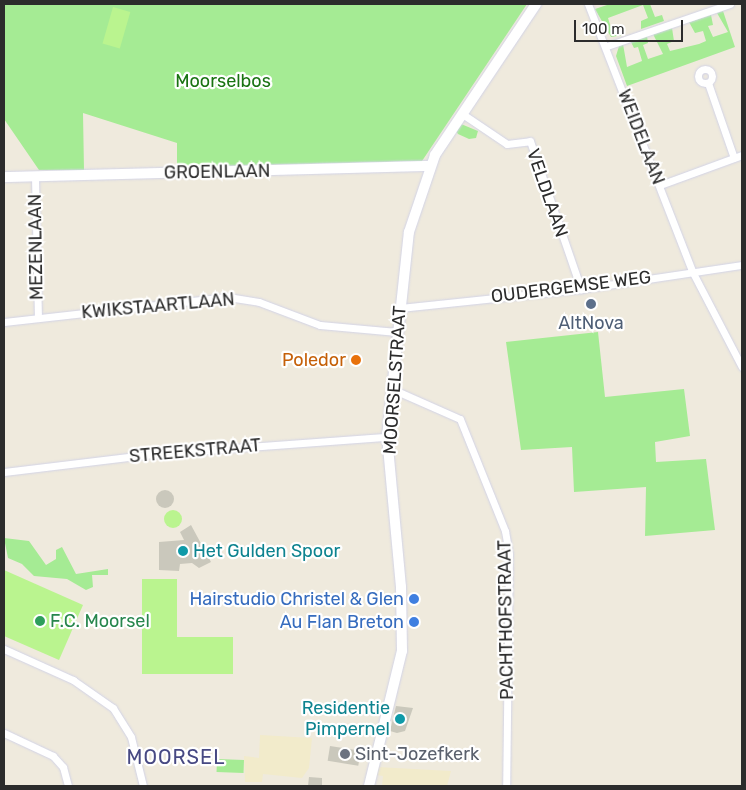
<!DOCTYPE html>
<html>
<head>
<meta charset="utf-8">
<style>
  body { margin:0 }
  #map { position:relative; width:746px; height:790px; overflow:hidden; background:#efeadd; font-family:Rubik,sans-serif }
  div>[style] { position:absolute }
  .education>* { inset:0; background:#f2ebcb }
  .green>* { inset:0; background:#a5eb94; transform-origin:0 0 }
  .pitch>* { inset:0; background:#baf48f; transform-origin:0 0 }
  .round { border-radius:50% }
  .building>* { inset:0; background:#cac8bc; transform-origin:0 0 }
  .roads { filter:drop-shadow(0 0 1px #d2d3e6) drop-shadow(0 0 1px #d2d3e6) }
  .street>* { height:7px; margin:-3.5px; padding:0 3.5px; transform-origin:3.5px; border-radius:3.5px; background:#fff }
  .street>.ring { margin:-3.5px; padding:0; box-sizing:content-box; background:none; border:7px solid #fff; border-radius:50% }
  .secondary>* { height:10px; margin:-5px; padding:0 5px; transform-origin:5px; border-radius:5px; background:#fff }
  .dots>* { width:14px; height:14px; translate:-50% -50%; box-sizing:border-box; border:2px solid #fff; border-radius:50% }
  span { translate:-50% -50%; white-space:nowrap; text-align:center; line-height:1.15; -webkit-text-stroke:4.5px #fff; paint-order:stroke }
  .park-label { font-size:18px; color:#197312 }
  .street-label { font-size:18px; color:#2c2c2c }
  .service-label { font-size:18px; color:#4e5e75 }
  .food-label { font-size:18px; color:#c56008 }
  .right { translate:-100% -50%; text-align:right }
  .culture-label { font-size:18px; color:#0d838f }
  .left { translate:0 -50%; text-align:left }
  .shop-label { font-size:18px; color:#366cbe }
  .leisure-label { font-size:18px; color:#27864d }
  .worship-label { font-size:18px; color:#5b616d }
  .quarter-label { font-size:20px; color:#474983; letter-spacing:1px }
  .frame { position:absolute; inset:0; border:5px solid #2c2c2c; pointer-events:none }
  .scale { position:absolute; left:574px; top:20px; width:109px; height:22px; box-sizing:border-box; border:2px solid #2c2c2c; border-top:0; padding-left:6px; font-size:15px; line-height:18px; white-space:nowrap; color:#2c2c2c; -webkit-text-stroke:4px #fff; paint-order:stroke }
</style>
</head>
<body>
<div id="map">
  <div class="education">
    <div style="clip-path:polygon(260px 735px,312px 738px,309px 768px,302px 778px,263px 774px,262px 782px,245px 782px,244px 756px,259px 758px)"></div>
    <div style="clip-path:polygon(377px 767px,451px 771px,447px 786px,382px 786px,383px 776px,377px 775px)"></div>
  </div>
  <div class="green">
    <div style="clip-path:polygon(4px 4px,527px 4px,422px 161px,177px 167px,177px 143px,83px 113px,84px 170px,39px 170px,4px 119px)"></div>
    <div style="clip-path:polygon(610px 4px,650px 4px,655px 17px,662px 15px,664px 21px,641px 29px,641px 21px,648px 18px,643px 5px,608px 18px,612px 31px,620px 29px,623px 35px,611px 37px,595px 9px)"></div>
    <div style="clip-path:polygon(723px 11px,735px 47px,627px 86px,616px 56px,619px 46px,623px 44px,627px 67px,642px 61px,638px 47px,634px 48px,631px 42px,647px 36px,648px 43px,643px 45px,648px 59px,663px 54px,653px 34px,672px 28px,674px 41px,667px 44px,670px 51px,699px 44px,706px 41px,703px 31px,695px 33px,689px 22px,711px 15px,713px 25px,708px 26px,713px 37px,728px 32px,717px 13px)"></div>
    <div style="clip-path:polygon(461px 124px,478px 131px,476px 138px,469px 139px,458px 134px,456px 131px)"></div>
    <div style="clip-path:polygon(598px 332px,605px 397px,684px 389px,690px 436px,655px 442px,656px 462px,706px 459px,715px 530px,645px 536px,646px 487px,574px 492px,572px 447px,521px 450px,506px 342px)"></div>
    <div style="clip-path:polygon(4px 538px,29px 541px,46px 565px,56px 559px,56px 550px,62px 547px,76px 574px,108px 569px,108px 575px,92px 575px,93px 587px,86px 590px,67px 579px,34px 576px,22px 564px,8px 558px)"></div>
    <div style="left:217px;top:759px;width:27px;height:13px;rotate:2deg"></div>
  </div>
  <div class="pitch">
    <div style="left:113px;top:7px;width:18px;height:38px;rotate:16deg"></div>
    <div class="round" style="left:164px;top:510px;width:18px;height:18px"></div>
    <div style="clip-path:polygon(4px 570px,83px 605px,59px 660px,4px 636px)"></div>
    <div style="left:142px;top:579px;width:35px;height:58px"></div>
    <div style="left:233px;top:637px;width:37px;height:91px;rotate:90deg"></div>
  </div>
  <div class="building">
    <div class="round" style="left:156px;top:490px;width:18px;height:18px"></div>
    <div style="clip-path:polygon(191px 525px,211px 562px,199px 568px,192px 563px,180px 564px,179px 571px,159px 570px,159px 542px,184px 540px,180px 532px)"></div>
    <div style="clip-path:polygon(396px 706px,413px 708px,405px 731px,397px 733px,390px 731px)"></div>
    <div style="left:330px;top:746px;width:31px;height:15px;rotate:9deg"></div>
    <div style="clip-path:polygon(309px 777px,322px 778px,322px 786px,308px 786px)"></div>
  </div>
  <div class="roads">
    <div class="street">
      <div style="left:588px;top:4px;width:287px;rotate:68.7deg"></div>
      <div style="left:692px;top:271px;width:108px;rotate:62.5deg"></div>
      <div style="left:607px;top:46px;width:130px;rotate:-18.9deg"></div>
      <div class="ring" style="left:698px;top:69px;width:7px;height:7px"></div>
      <div style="left:708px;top:83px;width:79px;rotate:70.9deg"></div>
      <div style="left:461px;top:113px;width:55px;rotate:34deg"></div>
      <div style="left:507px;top:144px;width:23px;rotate:-7deg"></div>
      <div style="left:530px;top:141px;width:157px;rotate:71deg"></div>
      <div style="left:35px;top:176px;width:141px;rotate:88.8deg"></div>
      <div style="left:660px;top:185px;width:87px;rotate:-20.1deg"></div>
      <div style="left:400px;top:308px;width:182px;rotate:-6deg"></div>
      <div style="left:581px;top:289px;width:163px;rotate:-8.5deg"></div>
      <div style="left:4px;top:322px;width:225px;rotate:-6.4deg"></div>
      <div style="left:228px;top:297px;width:31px;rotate:9deg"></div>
      <div style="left:259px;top:302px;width:65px;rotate:20.7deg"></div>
      <div style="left:320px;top:325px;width:77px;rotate:5.2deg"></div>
      <div style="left:392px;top:389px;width:74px;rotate:23.8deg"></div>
      <div style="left:460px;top:419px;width:121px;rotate:68.1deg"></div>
      <div style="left:505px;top:531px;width:23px;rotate:80deg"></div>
      <div style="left:509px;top:554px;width:232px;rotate:90.7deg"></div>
      <div style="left:4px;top:472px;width:150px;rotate:-6.9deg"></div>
      <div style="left:153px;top:454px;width:235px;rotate:-4.2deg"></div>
      <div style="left:4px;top:649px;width:76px;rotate:24.2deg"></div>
      <div style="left:73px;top:680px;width:49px;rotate:35deg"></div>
      <div style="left:113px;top:708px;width:34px;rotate:58deg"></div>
      <div style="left:131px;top:737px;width:50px;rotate:76.2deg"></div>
      <div style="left:4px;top:733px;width:54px;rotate:25.1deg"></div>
      <div style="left:53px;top:756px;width:15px;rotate:48deg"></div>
      <div style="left:63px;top:767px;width:20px;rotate:75deg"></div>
    </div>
    <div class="secondary">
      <div style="left:4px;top:177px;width:425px;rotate:-1.5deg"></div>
      <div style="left:369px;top:786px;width:139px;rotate:-76.3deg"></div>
      <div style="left:402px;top:651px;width:64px;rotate:-90.9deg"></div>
      <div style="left:401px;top:587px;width:151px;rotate:-95.3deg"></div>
      <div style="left:387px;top:437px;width:206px;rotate:-83.9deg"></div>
      <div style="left:409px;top:232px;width:81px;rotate:-71.3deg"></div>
      <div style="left:435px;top:155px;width:182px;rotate:-56.2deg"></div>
    </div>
  </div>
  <div class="dots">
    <div style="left:591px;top:304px;background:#5c6f8a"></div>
    <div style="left:356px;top:360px;background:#e8710a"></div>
    <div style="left:183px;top:551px;background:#0f9aa8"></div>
    <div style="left:414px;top:599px;background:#3f7fe0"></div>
    <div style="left:40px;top:621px;background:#2e9e5b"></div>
    <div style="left:414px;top:622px;background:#3f7fe0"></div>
    <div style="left:400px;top:719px;background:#0f9aa8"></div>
    <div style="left:345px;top:754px;background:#6b7280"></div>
  </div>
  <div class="park-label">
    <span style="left:223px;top:81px">Moorselbos</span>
  </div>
  <div class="street-label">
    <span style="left:641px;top:137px;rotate:69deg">WEIDELAAN</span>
    <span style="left:217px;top:172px;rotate:-1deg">GROENLAAN</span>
    <span style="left:547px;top:193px;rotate:71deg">VELDLAAN</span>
    <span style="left:36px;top:247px;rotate:-91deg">MEZENLAAN</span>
    <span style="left:571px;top:287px;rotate:-7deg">OUDERGEMSE WEG</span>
    <span style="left:158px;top:306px;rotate:-5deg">KWIKSTAARTLAAN</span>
    <span style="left:395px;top:380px;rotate:-86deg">MOORSELSTRAAT</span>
    <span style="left:195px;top:451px;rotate:-5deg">STREEKSTRAAT</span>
    <span style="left:506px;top:620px;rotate:-91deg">PACHTHOFSTRAAT</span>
  </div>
  <div class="service-label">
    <span style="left:591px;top:323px">AltNova</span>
  </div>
  <div class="food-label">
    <span class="right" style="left:346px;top:360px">Poledor</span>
  </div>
  <div class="culture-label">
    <span class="left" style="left:193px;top:551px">Het Gulden Spoor</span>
    <span class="right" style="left:390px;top:719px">Residentie<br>Pimpernel</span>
  </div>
  <div class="shop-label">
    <span class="right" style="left:404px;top:599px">Hairstudio Christel &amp; Glen</span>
    <span class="right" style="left:404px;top:622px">Au Flan Breton</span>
  </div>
  <div class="leisure-label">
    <span class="left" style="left:50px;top:621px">F.C. Moorsel</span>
  </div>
  <div class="worship-label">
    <span class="left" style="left:355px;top:754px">Sint-Jozefkerk</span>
  </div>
  <div class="quarter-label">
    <span style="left:176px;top:757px">MOORSEL</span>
  </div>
  <div class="frame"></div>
  <div class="scale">100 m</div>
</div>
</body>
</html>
